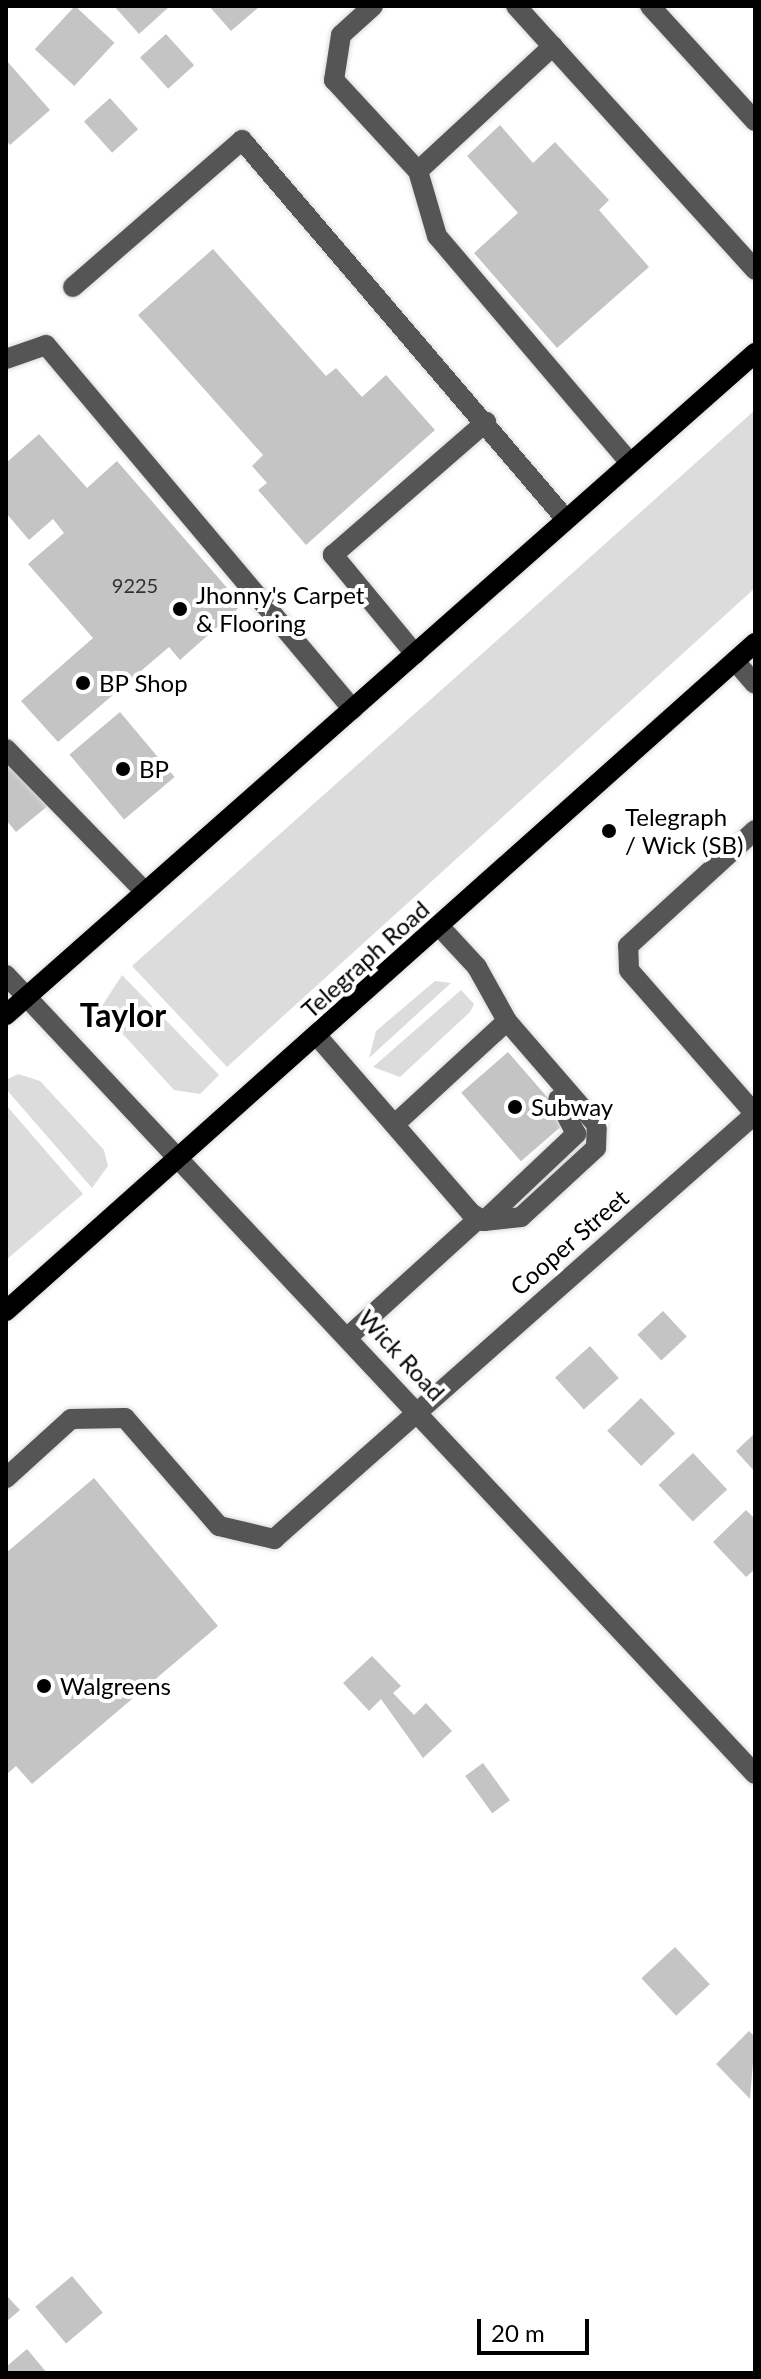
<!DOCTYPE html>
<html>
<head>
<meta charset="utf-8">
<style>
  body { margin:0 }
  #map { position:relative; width:761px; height:2379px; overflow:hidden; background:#fff; font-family:Lato,sans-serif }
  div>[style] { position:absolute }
  .green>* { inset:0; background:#dcdcdc }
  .building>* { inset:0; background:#c4c4c4; transform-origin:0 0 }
  .roads { filter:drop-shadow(0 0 2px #dbdbdb) drop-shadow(0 0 2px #dbdbdb) }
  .minor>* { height:20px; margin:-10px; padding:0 10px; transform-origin:10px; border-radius:10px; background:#555 }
  .major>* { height:20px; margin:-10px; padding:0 10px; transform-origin:10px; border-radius:10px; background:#000 }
  .dots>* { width:22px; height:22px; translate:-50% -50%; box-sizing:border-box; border:4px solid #fff; border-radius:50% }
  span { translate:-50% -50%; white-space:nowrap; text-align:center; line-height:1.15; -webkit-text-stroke:8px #fff; paint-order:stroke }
  .number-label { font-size:20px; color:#313131 }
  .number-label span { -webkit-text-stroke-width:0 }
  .poi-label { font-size:24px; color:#000 }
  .left { translate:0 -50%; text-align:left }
  .street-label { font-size:24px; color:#000 }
  .district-label { font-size:32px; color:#000; font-weight:700 }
  .frame { position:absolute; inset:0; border:8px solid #000; pointer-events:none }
  .scale { position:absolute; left:477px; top:2319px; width:112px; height:36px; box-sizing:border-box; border:4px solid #000; border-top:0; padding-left:10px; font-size:24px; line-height:28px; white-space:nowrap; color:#000; -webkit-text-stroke:6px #fff; paint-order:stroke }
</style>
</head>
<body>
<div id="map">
  <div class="green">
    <div style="clip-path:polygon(755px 410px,755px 588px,227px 1067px,132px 966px)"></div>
    <div style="clip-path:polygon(122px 975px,219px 1075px,200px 1094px,174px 1090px,100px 1009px)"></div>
    <div style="clip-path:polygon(435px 981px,451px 983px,369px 1058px,376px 1031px)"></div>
    <div style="clip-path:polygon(461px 990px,474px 1004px,470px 1012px,400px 1077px,373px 1067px)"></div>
    <div style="clip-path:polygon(18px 1074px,40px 1081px,104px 1150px,108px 1166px,92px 1188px,6px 1089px,6px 1080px)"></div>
    <div style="clip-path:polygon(6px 1105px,83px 1194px,6px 1260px)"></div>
  </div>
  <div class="building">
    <div style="left:75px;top:6px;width:54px;height:59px;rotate:43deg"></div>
    <div style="clip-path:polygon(114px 6px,170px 6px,139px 34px)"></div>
    <div style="clip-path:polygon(209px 6px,260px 6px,231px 31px)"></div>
    <div style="left:166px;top:34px;width:42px;height:35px;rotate:48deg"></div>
    <div style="clip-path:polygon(6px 60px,50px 110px,10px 145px,6px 140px)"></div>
    <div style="left:110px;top:98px;width:42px;height:35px;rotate:48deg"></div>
    <div style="clip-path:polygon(500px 125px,533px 163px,555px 142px,609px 200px,599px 210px,649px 267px,557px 348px,474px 253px,518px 213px,467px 156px)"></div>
    <div style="clip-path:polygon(213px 249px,326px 376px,336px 368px,362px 397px,386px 375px,435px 430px,306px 545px,258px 490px,267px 483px,252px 466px,263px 455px,138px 315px)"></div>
    <div style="clip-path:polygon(39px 434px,87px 488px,117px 461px,242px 605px,180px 660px,169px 647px,58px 742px,21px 701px,93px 638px,28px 564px,64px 533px,53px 519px,29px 540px,6px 513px,6px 463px)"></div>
    <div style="left:120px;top:712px;width:85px;height:66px;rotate:50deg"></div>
    <div style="clip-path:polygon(6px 753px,49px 805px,16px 832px,6px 820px)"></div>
    <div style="left:508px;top:1052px;width:91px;height:62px;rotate:49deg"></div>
    <div style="left:663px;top:1311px;width:35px;height:35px;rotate:47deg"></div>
    <div style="left:590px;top:1346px;width:43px;height:47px;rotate:48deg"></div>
    <div style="left:641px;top:1398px;width:49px;height:47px;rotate:46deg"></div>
    <div style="clip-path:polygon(755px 1433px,755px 1472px,736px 1451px)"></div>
    <div style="left:693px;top:1453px;width:50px;height:47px;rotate:47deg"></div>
    <div style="clip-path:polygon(94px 1478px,218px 1626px,32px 1784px,16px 1766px,6px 1775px,6px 1553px)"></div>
    <div style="clip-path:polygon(746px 1510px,755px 1519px,755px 1569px,746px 1577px,713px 1542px)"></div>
    <div style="clip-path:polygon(372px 1656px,401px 1686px,393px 1693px,414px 1715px,426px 1703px,452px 1731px,423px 1758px,381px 1699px,369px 1711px,343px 1683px)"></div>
    <div style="left:483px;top:1763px;width:46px;height:22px;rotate:54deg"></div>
    <div style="left:675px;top:1947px;width:51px;height:46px;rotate:47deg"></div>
    <div style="clip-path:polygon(749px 2031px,755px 2037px,750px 2099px,716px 2064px)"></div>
    <div style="left:72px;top:2276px;width:48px;height:48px;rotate:50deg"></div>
    <div style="clip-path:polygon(6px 2295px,20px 2310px,6px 2322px)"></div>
    <div style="clip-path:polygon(27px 2349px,47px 2373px,6px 2373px,6px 2367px)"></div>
  </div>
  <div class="roads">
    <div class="minor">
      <div style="left:373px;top:6px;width:43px;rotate:137.8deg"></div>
      <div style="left:341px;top:35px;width:46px;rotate:98.8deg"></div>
      <div style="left:334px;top:80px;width:124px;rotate:47.3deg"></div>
      <div style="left:418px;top:171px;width:68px;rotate:73.7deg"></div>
      <div style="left:437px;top:236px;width:298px;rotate:49.6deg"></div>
      <div style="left:516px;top:6px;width:356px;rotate:47.8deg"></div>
      <div style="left:650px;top:6px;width:156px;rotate:47.6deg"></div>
      <div style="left:418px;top:171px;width:184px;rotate:-42.8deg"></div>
      <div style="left:73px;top:287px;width:224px;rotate:-41deg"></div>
      <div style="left:242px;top:140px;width:499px;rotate:49.5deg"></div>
      <div style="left:6px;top:359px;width:42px;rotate:-19.3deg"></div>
      <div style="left:46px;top:345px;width:476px;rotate:49.9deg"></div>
      <div style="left:415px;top:654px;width:129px;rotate:-129.6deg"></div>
      <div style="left:333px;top:555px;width:203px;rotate:-41deg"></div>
      <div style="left:735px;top:661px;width:30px;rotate:49deg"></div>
      <div style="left:6px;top:749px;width:199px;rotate:45.8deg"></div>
      <div style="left:6px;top:975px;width:1095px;rotate:46.85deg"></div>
      <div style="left:318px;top:1037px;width:233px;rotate:49deg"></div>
      <div style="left:471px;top:1213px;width:15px;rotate:32deg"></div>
      <div style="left:484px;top:1221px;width:37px;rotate:-6deg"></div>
      <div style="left:521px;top:1217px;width:102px;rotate:-42.6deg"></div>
      <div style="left:596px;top:1148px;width:23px;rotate:-88deg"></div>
      <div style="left:597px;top:1125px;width:138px;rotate:-130.9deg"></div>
      <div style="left:507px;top:1021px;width:62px;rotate:-119.1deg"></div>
      <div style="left:477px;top:967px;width:54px;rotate:-132.8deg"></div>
      <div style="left:755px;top:1114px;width:191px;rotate:-131.2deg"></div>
      <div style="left:629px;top:970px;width:24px;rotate:-92deg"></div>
      <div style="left:628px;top:946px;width:172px;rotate:-42.4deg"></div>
      <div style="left:395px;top:1124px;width:152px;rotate:-42.6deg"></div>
      <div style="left:484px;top:1221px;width:127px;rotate:-43.4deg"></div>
      <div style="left:576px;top:1134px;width:39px;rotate:-117deg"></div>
      <div style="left:349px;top:1336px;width:174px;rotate:-42.2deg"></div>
      <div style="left:6px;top:1478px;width:88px;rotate:-42.2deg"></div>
      <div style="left:71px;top:1419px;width:54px;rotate:-1.1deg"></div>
      <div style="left:125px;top:1418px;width:143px;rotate:49deg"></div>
      <div style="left:219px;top:1526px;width:57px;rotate:13.3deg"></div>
      <div style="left:274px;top:1539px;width:642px;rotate:-41.46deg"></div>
    </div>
    <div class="major">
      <div style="left:6px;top:1015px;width:1000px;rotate:-41.47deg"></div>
      <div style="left:6px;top:1311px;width:1004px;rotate:-41.73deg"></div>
    </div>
  </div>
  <div class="dots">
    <div style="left:180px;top:609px;background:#000"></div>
    <div style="left:83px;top:683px;background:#000"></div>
    <div style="left:123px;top:769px;background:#000"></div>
    <div style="left:609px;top:831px;background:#000"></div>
    <div style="left:515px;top:1107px;background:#000"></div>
    <div style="left:44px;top:1686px;background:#000"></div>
  </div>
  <div class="number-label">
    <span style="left:135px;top:585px">9225</span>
  </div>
  <div class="poi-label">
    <span class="left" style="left:196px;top:609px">Jhonny's Carpet<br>&amp; Flooring</span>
    <span class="left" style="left:99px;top:683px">BP Shop</span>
    <span class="left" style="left:139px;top:769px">BP</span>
    <span class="left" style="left:625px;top:831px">Telegraph<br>/ Wick (SB)</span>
    <span class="left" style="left:531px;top:1107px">Subway</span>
    <span class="left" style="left:60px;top:1686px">Walgreens</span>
  </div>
  <div class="street-label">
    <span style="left:365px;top:959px;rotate:-42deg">Telegraph Road</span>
    <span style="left:569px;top:1242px;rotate:-41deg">Cooper Street</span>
    <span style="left:402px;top:1355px;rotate:47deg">Wick Road</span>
  </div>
  <div class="district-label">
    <span style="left:123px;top:1015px">Taylor</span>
  </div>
  <div class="frame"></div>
  <div class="scale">20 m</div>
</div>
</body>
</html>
